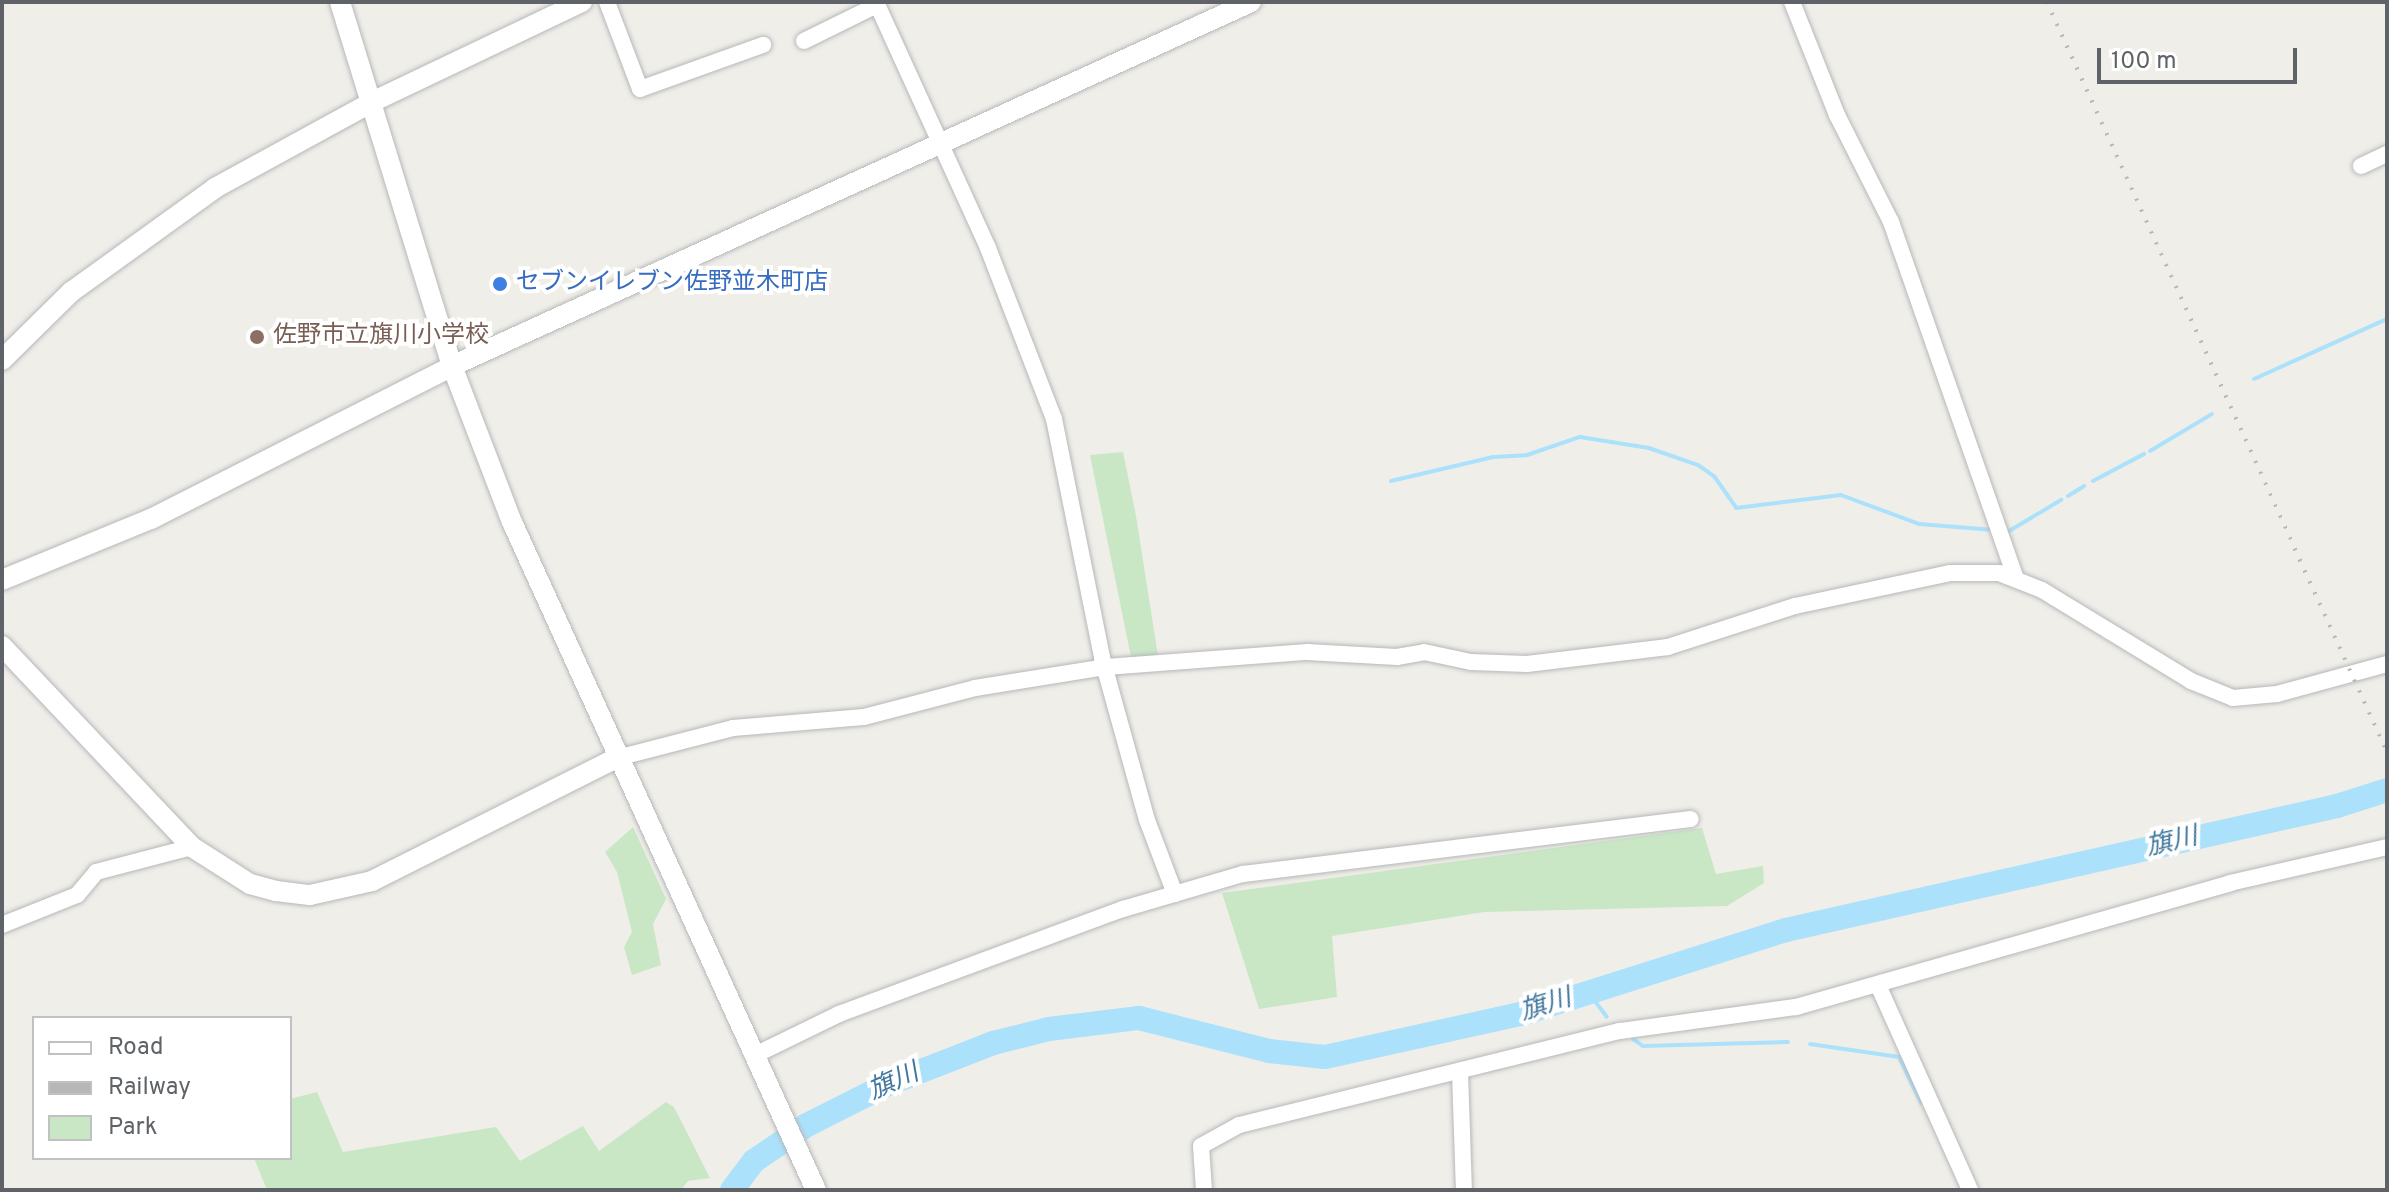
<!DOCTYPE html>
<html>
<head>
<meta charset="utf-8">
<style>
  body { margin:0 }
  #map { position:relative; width:2389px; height:1192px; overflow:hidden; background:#f0eee8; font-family:Overpass,"Noto Sans JP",sans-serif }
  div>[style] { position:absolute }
  .green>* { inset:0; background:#c9e7c5 }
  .stream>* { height:4px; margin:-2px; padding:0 2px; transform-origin:2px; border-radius:2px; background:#ace1fc }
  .river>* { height:24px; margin:-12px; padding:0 12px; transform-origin:12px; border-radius:12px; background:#ace1fc }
  .roads { filter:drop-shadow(0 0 2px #b5b8bb) drop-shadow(0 0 2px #b5b8bb) }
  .minor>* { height:16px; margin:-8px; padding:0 8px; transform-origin:8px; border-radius:8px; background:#fff }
  .tertiary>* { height:20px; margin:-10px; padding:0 10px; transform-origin:10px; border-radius:10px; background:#fff }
  .rail>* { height:4px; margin-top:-2px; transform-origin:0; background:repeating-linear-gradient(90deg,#b6b7b7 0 2px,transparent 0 12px) }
  .dots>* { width:22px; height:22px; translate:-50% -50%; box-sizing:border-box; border:4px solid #fff; border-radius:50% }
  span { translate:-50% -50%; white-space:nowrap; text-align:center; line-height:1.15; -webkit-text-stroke:8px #fff; paint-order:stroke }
  .shop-label { font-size:24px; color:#366cbe }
  .left { translate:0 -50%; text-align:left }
  .education-label { font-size:24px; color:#785e54 }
  .water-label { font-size:26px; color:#41779e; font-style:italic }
  .frame { position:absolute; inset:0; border:4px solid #5f6367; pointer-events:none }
  .legend { position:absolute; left:32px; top:1016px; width:260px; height:144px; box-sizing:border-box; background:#fff; border:2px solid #bfc1c2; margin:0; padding:10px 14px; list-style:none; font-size:24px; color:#5f6367 }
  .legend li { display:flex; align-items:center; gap:16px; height:40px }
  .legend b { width:40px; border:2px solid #bfc1c2 }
  .scale { position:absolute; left:2097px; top:48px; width:200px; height:36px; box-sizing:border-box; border:4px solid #5f6367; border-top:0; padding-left:10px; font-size:24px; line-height:28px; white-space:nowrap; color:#5f6367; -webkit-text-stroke:6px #fff; paint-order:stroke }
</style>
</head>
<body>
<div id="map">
  <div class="green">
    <div style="clip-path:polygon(1123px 452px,1136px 516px,1158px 656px,1131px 657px,1090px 455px)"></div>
    <div style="clip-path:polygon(633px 827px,666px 899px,653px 924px,661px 965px,632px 975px,624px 947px,632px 932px,617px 872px,605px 852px)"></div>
    <div style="clip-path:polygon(1702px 828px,1716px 874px,1763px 866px,1764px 883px,1727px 906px,1484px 912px,1332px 936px,1337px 997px,1259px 1009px,1222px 893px)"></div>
    <div style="clip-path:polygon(317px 1092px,343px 1152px,496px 1127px,520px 1161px,583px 1126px,599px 1151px,666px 1102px,674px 1107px,710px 1178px,688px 1181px,681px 1190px,267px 1190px,254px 1158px,290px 1158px,290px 1099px)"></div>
  </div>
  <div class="stream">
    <div style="left:2254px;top:379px;width:146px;rotate:-24.3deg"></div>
    <div style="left:2150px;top:451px;width:72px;rotate:-30.8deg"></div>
    <div style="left:1391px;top:481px;width:105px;rotate:-13.2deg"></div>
    <div style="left:1493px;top:457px;width:34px;rotate:-3deg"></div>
    <div style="left:1527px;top:455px;width:56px;rotate:-18.8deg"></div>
    <div style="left:1580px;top:437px;width:70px;rotate:9.1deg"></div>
    <div style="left:1649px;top:448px;width:52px;rotate:19.1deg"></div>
    <div style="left:1698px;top:465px;width:19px;rotate:35deg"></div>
    <div style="left:1714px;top:476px;width:39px;rotate:55deg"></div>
    <div style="left:1736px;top:508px;width:106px;rotate:-7.1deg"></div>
    <div style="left:1841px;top:495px;width:83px;rotate:20.4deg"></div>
    <div style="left:1919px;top:524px;width:75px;rotate:4.6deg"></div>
    <div style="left:2093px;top:481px;width:58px;rotate:-27.9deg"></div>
    <div style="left:2068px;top:496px;width:19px;rotate:-32deg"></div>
    <div style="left:2009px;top:531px;width:61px;rotate:-30.8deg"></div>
    <div style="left:1588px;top:992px;width:31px;rotate:53deg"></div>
    <div style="left:1633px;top:1039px;width:12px;rotate:35deg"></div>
    <div style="left:1643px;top:1046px;width:145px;rotate:-1.6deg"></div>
    <div style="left:1810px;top:1044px;width:90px;rotate:8.3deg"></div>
    <div style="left:1899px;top:1057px;width:51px;rotate:64.4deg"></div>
  </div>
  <div class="river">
    <div style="left:732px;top:1190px;width:36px;rotate:-53deg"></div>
    <div style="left:754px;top:1161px;width:64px;rotate:-34.2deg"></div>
    <div style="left:807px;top:1125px;width:91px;rotate:-26.8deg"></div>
    <div style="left:888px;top:1084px;width:113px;rotate:-21.3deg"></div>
    <div style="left:993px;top:1043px;width:58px;rotate:-14deg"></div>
    <div style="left:1049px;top:1029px;width:91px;rotate:-7deg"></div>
    <div style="left:1139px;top:1018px;width:134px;rotate:14.2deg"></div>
    <div style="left:1269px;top:1051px;width:56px;rotate:6.1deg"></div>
    <div style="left:1325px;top:1057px;width:201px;rotate:-12.4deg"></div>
    <div style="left:1521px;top:1014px;width:278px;rotate:-17.6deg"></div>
    <div style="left:1786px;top:930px;width:565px;rotate:-12.68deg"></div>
    <div style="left:2337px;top:806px;width:52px;rotate:-17.7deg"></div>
  </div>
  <div class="roads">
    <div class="minor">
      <div style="left:607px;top:2px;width:93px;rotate:69.2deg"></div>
      <div style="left:640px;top:89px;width:131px;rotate:-19.7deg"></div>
      <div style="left:876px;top:2px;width:270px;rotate:65.5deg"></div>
      <div style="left:988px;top:248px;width:183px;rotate:68.9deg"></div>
      <div style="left:1054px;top:419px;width:244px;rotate:78.6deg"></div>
      <div style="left:1102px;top:658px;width:168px;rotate:74.5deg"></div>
      <div style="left:1147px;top:820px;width:79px;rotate:69.3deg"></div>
      <div style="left:1792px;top:2px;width:122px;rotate:68.3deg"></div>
      <div style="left:1837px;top:115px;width:120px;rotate:63.2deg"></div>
      <div style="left:1891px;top:222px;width:378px;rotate:70.7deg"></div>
      <div style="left:804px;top:41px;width:81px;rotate:-26.3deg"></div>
      <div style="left:2361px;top:166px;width:29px;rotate:-25deg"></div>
      <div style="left:617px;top:758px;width:120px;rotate:-14.5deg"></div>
      <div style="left:733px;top:728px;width:131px;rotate:-4.8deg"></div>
      <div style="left:864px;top:717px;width:115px;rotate:-14.6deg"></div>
      <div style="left:975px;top:688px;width:133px;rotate:-9.1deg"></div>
      <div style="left:1106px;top:667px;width:202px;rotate:-4.3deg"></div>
      <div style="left:1307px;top:652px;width:90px;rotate:3.2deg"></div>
      <div style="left:1397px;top:657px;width:27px;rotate:-10deg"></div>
      <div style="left:1424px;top:652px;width:48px;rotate:12deg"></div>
      <div style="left:1471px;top:662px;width:56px;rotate:2deg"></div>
      <div style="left:1527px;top:664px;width:142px;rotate:-6.9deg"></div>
      <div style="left:1668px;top:647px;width:133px;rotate:-17.9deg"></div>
      <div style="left:1795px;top:606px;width:158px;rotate:-12deg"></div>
      <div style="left:1950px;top:573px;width:49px"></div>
      <div style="left:1999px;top:573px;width:46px;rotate:21.6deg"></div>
      <div style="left:2042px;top:590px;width:175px;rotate:31.4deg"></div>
      <div style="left:2191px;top:681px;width:45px;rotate:22deg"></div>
      <div style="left:2233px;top:698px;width:44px;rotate:-5.2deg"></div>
      <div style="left:2277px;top:694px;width:114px;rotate:-15.3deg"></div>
      <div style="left:2px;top:925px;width:81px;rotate:-21.8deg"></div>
      <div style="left:77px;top:895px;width:30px;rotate:-50deg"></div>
      <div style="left:96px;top:872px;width:99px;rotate:-14.6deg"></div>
      <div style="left:1878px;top:985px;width:225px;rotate:65.8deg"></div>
      <div style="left:755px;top:1055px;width:93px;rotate:-26deg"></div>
      <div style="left:839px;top:1014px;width:303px;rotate:-20.3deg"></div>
      <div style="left:1123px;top:909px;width:125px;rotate:-16.3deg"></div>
      <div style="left:1243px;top:874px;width:451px;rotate:-7deg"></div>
      <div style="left:1460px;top:1072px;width:118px;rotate:88.1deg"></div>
      <div style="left:1204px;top:1190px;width:44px;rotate:-93.9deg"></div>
      <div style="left:1201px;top:1146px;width:43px;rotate:-28.9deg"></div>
      <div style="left:1239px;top:1125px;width:392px;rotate:-13.9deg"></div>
      <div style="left:1620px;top:1031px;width:178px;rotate:-7.8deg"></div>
      <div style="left:1796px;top:1007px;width:451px;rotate:-15.9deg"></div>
      <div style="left:2230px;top:883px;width:161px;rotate:-12.9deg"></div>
    </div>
    <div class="tertiary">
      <div style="left:340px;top:2px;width:381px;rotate:72.9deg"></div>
      <div style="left:452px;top:366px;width:167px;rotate:69deg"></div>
      <div style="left:512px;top:522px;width:734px;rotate:65.53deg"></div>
      <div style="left:2px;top:360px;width:97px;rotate:-44.6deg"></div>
      <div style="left:71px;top:292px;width:178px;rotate:-35.8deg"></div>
      <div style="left:215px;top:188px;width:177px;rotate:-28.7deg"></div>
      <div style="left:370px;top:103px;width:235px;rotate:-25.5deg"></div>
      <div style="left:2px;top:580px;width:161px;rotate:-22.3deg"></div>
      <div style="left:151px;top:519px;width:338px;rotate:-26.9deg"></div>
      <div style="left:452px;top:366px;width:878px;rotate:-24.49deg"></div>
      <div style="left:2px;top:646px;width:277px;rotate:46.6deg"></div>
      <div style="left:192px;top:847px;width:69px;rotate:32.5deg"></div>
      <div style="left:250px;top:884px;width:27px;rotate:15deg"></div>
      <div style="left:276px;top:891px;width:34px;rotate:7deg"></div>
      <div style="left:310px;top:895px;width:64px;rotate:-12.7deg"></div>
      <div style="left:372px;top:881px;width:274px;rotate:-26.7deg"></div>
    </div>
  </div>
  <div class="rail">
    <div style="left:2047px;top:2px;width:823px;rotate:65.61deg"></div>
  </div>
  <div class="dots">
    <div style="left:500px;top:284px;background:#3f7fe0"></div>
    <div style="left:257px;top:337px;background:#8d6e63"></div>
  </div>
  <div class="shop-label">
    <span class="left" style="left:516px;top:284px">セブンイレブン佐野並木町店</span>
  </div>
  <div class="education-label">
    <span class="left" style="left:273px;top:337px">佐野市立旗川小学校</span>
  </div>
  <div class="water-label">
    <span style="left:2172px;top:843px;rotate:-13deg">旗川</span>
    <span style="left:1546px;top:1006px;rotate:-17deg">旗川</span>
    <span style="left:894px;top:1083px;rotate:-24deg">旗川</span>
  </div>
  <div class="frame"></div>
  <ul class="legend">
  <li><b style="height:10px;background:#fff"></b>Road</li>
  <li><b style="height:10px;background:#b6b7b7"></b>Railway</li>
  <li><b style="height:22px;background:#c9e7c5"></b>Park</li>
  </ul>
  <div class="scale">100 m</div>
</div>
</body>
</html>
